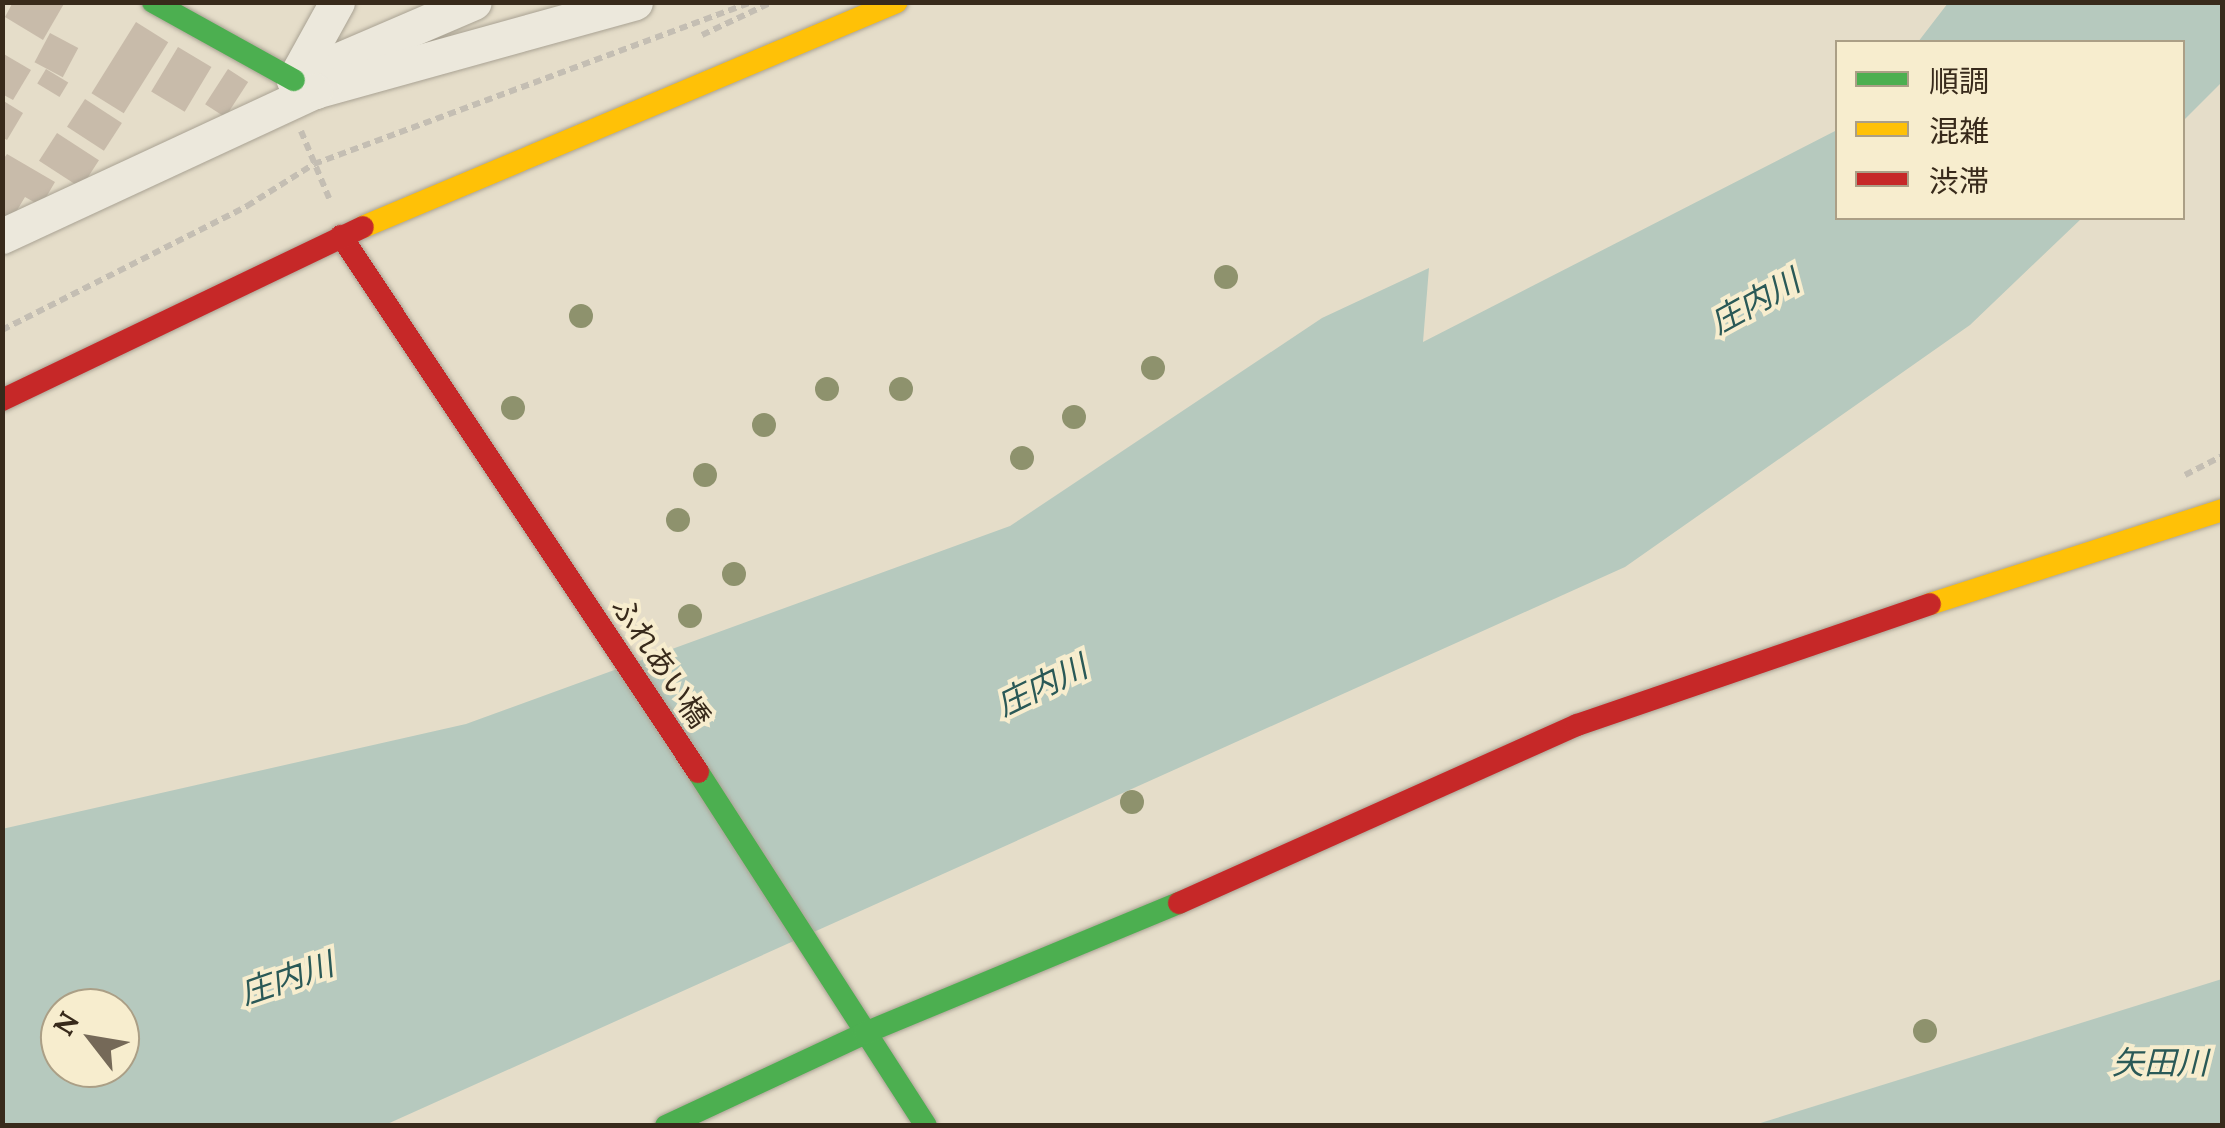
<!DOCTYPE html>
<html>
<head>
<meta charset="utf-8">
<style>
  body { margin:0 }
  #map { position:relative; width:2225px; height:1128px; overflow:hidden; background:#e5ddc9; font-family:Lora,"Noto Sans JP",serif }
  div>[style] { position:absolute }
  .water>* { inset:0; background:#b6c9be }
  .building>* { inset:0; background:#c8bbaa; transform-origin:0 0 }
  .path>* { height:6px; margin-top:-3px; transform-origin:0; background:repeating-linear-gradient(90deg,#c4beb3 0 8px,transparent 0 13px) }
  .roads { filter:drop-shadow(0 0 2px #a9a293) drop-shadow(0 0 2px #a9a293) }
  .street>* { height:35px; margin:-17.5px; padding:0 17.5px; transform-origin:17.5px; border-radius:17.5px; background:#ece8dc }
  .fast>* { height:22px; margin:-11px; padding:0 11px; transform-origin:11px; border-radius:11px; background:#4caf50 }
  .slow>* { height:22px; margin:-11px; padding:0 11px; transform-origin:11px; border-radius:11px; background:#ffc107 }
  .jam>* { height:22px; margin:-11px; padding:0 11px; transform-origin:11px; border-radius:11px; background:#c62828 }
  .trees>* { width:24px; height:24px; margin:-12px; border-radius:50%; background:#8e926d }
  span { translate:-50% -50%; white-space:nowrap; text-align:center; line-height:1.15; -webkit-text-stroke:8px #f7edce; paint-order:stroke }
  .street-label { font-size:30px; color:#382a1b }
  .water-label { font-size:32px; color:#2a5957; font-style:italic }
  .frame { position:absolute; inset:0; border:5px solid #382a1b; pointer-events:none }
  .legend { position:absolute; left:1835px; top:40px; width:350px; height:180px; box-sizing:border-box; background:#f7edce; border:2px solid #ab9f86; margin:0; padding:12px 18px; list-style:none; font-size:30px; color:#382a1b }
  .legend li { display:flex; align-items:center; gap:20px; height:50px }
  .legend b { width:50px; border:2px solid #ab9f86 }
  .north { position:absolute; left:40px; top:988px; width:100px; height:100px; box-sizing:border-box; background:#f7edce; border:2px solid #ab9f86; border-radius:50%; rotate:301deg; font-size:28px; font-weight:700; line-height:40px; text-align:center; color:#382a1b }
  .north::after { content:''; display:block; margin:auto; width:35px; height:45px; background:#756958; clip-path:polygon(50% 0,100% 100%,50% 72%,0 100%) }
</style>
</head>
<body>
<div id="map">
  <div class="water">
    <div style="clip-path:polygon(1948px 3px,2222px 3px,2222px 82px,2183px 121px,2182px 42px,1918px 42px)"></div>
    <div style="clip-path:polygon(evenodd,1837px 130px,1838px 218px,2082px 218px,1970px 325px,1625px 567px,385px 1125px,3px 1125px,2px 829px,466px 724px,1010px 526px,1322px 318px,1429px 268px,1423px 342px,1837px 130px,60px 1008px,120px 1008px,120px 1068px,60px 1068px,60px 1008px)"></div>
    <div style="clip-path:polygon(2222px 979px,2222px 1125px,1754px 1125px)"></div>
  </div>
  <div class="building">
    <div style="clip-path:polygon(13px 2px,65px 2px,43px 40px,5px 17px)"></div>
    <div style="left:136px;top:22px;width:38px;height:84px;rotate:32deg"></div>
    <div style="left:50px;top:33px;width:32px;height:33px;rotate:28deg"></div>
    <div style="left:178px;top:47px;width:39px;height:52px;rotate:31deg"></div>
    <div style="clip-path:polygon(2px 53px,31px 70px,13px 100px,2px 94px)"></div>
    <div style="left:46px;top:69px;width:26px;height:17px;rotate:31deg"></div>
    <div style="left:228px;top:69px;width:24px;height:42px;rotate:33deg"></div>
    <div style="left:85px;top:99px;width:44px;height:33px;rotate:33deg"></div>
    <div style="clip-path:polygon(2px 100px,23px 113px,7px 140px,2px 137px)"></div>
    <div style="left:57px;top:133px;width:50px;height:33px;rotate:33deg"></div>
    <div style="clip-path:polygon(7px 154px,55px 182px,41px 206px,25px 197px,10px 222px,2px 218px,2px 161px)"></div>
  </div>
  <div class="path">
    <div style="left:702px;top:35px;width:77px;rotate:-25.2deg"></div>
    <div style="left:301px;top:131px;width:73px;rotate:67.3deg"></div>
    <div style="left:2px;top:330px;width:275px;rotate:-26.8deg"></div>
    <div style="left:247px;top:206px;width:79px;rotate:-32.1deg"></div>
    <div style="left:314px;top:164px;width:467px;rotate:-20.3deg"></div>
    <div style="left:2185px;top:475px;width:42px;rotate:-27.2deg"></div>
  </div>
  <div class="roads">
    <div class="street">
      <div style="left:299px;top:77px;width:190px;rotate:-23.2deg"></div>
      <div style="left:294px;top:80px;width:24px;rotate:28deg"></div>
      <div style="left:315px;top:91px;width:332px;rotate:-15.5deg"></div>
      <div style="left:294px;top:80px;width:89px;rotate:-61.1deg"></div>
      <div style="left:2px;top:236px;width:345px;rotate:-24.9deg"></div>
    </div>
    <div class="fast">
      <div style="left:153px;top:2px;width:161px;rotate:29deg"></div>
      <div style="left:698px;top:772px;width:421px;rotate:57.2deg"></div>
      <div style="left:666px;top:1126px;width:220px;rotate:-25deg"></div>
      <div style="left:865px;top:1033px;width:340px;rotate:-22.5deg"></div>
    </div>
    <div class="slow">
      <div style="left:363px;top:227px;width:579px;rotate:-22.85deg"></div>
      <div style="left:1930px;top:604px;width:307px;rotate:-17.8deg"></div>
    </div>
    <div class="jam">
      <div style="left:341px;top:236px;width:644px;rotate:56.33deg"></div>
      <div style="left:2px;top:400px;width:400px;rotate:-25.6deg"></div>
      <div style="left:1179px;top:903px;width:436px;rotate:-24.1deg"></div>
      <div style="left:1577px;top:725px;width:373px;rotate:-18.9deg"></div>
    </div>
  </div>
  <div class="trees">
    <div style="left:1226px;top:277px"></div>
    <div style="left:581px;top:316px"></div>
    <div style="left:1153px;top:368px"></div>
    <div style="left:827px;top:389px"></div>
    <div style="left:901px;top:389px"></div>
    <div style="left:513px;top:408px"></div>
    <div style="left:1074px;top:417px"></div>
    <div style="left:764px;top:425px"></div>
    <div style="left:1022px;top:458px"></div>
    <div style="left:705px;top:475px"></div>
    <div style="left:678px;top:520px"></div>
    <div style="left:734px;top:574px"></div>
    <div style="left:690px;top:616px"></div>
    <div style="left:1132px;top:802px"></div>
    <div style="left:1925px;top:1031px"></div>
  </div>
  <div class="street-label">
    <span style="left:661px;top:662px;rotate:56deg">ふれあい橋</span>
  </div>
  <div class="water-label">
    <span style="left:1755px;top:302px;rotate:-29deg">庄内川</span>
    <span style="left:1042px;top:686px;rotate:-26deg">庄内川</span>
    <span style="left:287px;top:979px;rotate:-19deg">庄内川</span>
    <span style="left:2160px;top:1063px">矢田川</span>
  </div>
  <div class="frame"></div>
  <ul class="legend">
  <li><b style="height:12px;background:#4caf50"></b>順調</li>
  <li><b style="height:12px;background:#ffc107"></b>混雑</li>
  <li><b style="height:12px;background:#c62828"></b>渋滞</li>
  </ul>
  <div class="north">N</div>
</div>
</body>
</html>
